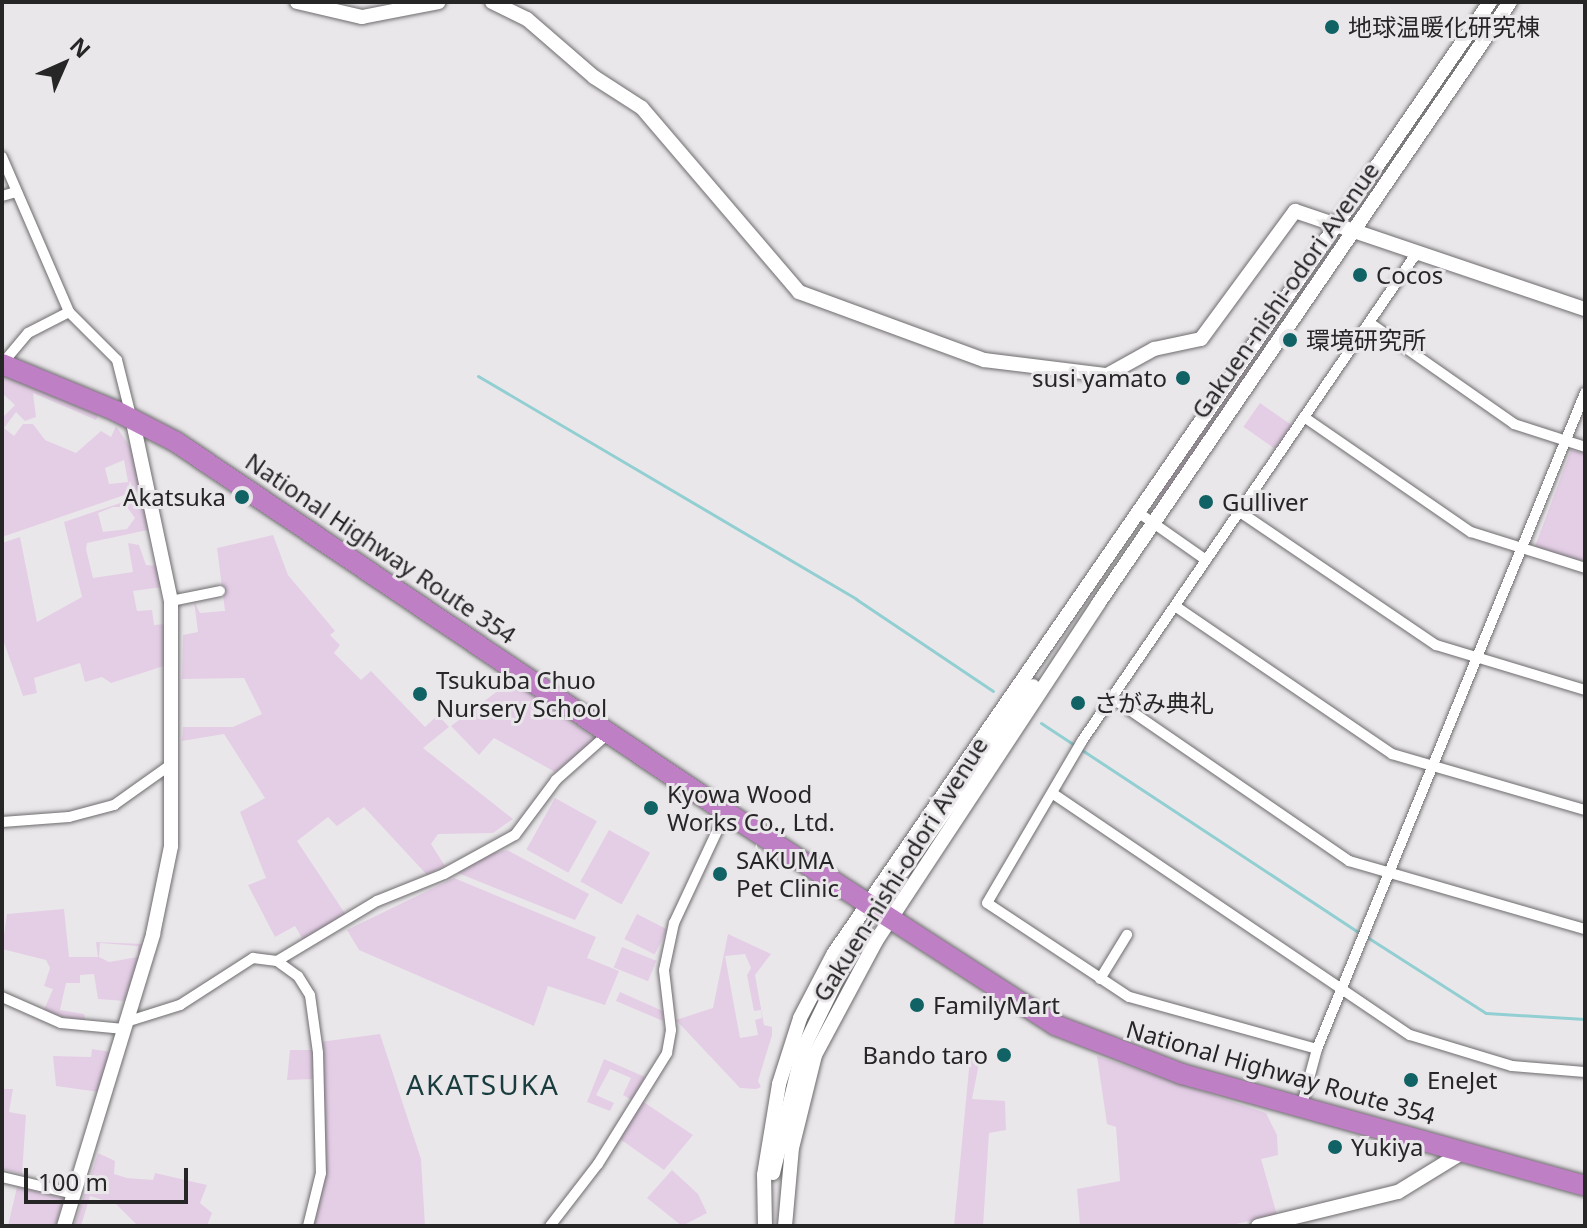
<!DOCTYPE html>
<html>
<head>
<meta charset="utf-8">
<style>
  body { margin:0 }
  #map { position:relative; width:1587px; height:1228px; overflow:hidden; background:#eae7ea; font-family:"Noto Sans","Noto Sans JP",sans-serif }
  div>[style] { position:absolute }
  .green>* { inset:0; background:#e4cee6; transform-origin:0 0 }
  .stream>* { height:3px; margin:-1.5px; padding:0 1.5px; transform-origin:1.5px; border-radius:1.5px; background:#92cfd2 }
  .secondary-tunnel>* { height:14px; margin-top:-7px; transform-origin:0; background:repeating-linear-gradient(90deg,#c3c0c3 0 14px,transparent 0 21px) }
  .roads { filter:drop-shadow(0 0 2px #6e6c6e) drop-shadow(0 0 2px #6e6c6e) }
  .street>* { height:10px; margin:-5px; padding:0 5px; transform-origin:5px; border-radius:5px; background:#fff }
  .secondary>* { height:14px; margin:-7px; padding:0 7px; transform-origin:7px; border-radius:7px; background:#fff }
  .highway>* { height:20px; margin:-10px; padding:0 10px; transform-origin:10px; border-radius:10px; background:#bf7fc5 }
  .dots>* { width:22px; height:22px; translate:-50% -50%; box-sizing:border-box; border:4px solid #eae7ea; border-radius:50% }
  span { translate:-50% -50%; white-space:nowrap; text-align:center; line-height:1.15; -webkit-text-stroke:6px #eae7ea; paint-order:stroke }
  .poi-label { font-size:24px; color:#272627 }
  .left { translate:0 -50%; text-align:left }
  .right { translate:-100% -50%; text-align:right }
  .street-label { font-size:24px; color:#272627 }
  .quarter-label { font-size:28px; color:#193c3e; letter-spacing:2px }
  .frame { position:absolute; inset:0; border:4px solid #272627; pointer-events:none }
  .north { position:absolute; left:24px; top:24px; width:80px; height:80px; -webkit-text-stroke:6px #eae7ea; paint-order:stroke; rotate:45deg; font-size:22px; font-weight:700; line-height:32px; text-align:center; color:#272627 }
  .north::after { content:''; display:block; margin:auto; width:28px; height:36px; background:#272627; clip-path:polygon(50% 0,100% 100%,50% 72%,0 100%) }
  .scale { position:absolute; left:24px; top:1168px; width:164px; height:36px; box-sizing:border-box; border:4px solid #272627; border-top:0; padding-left:10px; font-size:24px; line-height:28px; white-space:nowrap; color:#272627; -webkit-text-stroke:6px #eae7ea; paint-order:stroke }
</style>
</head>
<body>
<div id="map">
  <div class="green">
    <div style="clip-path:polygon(1301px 295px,1161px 501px,1157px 497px)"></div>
    <div style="clip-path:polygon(evenodd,2px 375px,98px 415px,96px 420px,33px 393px,36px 417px,25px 421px,16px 412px,4px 428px,14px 436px,23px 424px,33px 424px,45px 440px,76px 453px,101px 431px,111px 437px,116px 426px,132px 450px,142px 489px,2px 537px,2px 418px,15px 405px,2px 393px,2px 375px,124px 460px,128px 482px,109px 484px,105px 468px,124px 460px)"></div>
    <div style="left:1260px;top:403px;width:39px;height:29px;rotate:35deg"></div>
    <div style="clip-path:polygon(1571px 450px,1585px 454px,1585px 562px,1534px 549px)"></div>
    <div style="clip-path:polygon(evenodd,141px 496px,152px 529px,87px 543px,86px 549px,93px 578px,133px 572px,128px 543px,139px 545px,146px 565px,160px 566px,162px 587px,133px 591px,137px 611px,152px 610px,154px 625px,165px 624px,167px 665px,111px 683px,102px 677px,85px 682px,80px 663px,34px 678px,37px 693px,23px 696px,2px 637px,2px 543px,20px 537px,37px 622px,82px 597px,64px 522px,141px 496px,113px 507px,127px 507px,135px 518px,127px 529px,103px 532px,98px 513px,113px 507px)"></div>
    <div style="clip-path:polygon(273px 535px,288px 575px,335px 631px,330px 635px,340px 645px,334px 653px,361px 680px,371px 671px,425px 727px,438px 715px,449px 727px,423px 748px,513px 819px,493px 833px,438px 834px,431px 844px,445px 866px,427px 875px,364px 807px,337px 826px,328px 817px,297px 841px,346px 915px,305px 943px,295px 926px,275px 937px,248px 885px,266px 878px,240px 812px,265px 798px,224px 734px,182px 741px,183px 727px,233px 727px,262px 714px,244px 678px,182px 679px,183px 635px,198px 632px,194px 601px,200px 613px,225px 611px,217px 548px)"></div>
    <div style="clip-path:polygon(511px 681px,596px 739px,555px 772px,494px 738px,479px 755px,451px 726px)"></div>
    <div style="left:555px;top:798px;width:48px;height:59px;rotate:29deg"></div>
    <div style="left:609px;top:830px;width:47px;height:59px;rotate:29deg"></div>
    <div style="clip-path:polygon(507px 850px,589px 894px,575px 920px,458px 873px,482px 856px)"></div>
    <div style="clip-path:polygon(454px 878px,596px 937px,587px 958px,619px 971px,605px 1005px,548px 986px,534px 1026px,359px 950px,347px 930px)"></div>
    <div style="clip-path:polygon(evenodd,64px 909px,69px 957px,98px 957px,96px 942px,144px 944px,125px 1001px,98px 999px,94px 974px,80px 975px,80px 983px,66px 983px,60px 1010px,84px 1014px,86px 1023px,43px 1012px,53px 989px,44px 986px,50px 968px,46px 960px,2px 949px,7px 914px,64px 909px,100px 943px,138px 946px,138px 957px,109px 962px,99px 957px,100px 943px)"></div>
    <div style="left:637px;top:914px;width:34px;height:28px;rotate:27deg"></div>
    <div style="clip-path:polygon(evenodd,728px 934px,771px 954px,755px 975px,764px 1025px,772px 1027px,772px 1035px,758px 1081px,761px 1087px,756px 1089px,740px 1088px,676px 1020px,713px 1008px,728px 934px,745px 954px,751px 968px,747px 975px,754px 1011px,761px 1010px,762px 1018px,755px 1020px,758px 1035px,740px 1038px,725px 956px,745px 954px)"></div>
    <div style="left:622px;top:947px;width:37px;height:22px;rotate:22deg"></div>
    <div style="clip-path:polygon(620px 992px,663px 1011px,663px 1021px,616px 1001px)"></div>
    <div style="clip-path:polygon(380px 1034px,421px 1159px,425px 1226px,312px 1226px,326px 1171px,320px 1042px)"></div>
    <div style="clip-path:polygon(971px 1048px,981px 1053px,972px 1099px,1005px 1101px,1006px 1130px,989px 1133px,983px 1226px,954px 1226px)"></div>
    <div style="clip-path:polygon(92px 1049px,111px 1052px,99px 1092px,56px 1086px,53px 1056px,91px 1057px)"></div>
    <div style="clip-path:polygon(290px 1050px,313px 1050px,314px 1079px,287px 1080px)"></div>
    <div style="clip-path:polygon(1097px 1056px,1266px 1113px,1277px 1135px,1278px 1155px,1261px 1159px,1277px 1215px,1227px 1226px,1080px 1226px,1077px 1189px,1120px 1181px,1116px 1127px,1107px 1124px)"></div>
    <div style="clip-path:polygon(604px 1059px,645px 1077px,632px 1100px,623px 1095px,631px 1078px,610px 1069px,596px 1095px,614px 1103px,610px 1111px,587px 1102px)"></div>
    <div style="clip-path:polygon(2px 1089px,13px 1089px,9px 1112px,26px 1115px,22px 1174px,2px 1169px)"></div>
    <div style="clip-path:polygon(642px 1101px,693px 1135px,664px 1170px,620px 1139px)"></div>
    <div style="clip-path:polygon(98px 1153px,115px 1161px,114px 1174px,127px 1178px,153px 1180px,155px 1173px,207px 1185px,200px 1203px,212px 1213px,207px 1226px,138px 1226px,116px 1204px,90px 1196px,81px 1226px,74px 1226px)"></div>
    <div style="clip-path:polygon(672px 1170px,698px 1194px,707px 1213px,682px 1226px,647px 1198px)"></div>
    <div style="clip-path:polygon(17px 1187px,63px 1198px,56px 1226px,8px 1226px)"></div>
  </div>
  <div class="stream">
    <div style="left:478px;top:376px;width:439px;rotate:30.5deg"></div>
    <div style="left:856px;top:599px;width:165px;rotate:33.9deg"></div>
    <div style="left:1041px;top:723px;width:382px;rotate:33.4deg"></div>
    <div style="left:1367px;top:937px;width:141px;rotate:32.6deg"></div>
    <div style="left:1486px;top:1013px;width:99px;rotate:3.5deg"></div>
  </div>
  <div class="secondary-tunnel">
    <div style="left:850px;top:952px;width:97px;rotate:-56.8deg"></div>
  </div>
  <div class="roads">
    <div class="street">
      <div style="left:2px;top:157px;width:169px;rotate:66.6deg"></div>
      <div style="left:69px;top:312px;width:46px;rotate:152.9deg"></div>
      <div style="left:28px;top:333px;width:40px;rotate:130deg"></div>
      <div style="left:2px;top:196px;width:15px;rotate:-16deg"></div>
      <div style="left:69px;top:312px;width:68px;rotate:45deg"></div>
      <div style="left:117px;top:360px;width:58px;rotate:76deg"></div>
      <div style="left:1370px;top:323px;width:176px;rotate:35deg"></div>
      <div style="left:1514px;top:424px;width:75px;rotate:17.9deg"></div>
      <div style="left:1304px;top:417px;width:203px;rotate:34.6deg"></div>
      <div style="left:1471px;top:532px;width:120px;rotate:17.5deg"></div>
      <div style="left:1240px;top:512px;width:237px;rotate:34.2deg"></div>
      <div style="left:1436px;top:645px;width:156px;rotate:16.8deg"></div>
      <div style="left:1139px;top:513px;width:82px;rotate:35deg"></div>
      <div style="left:171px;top:601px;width:50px;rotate:-11.5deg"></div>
      <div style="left:1175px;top:606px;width:263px;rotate:34.3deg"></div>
      <div style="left:1392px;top:754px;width:201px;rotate:16.2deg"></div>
      <div style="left:1112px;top:698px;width:288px;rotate:34.5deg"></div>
      <div style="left:1349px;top:861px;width:246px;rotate:16.1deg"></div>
      <div style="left:1052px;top:793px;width:432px;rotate:34.1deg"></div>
      <div style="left:1410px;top:1035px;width:107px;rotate:16.9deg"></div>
      <div style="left:1512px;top:1066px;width:73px;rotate:4.7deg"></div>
      <div style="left:2px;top:822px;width:67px;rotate:-4.3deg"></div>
      <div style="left:69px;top:817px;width:47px;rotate:-14.9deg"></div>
      <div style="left:114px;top:805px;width:72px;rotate:-35.4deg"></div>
      <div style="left:277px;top:961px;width:117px;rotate:-31deg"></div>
      <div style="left:377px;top:901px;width:72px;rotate:-21.9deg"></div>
      <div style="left:444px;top:874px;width:81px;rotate:-28.8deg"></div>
      <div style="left:515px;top:835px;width:69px;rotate:-53.3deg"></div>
      <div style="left:556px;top:780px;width:72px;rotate:-41.6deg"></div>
      <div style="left:1100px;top:979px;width:52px;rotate:-58.5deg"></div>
      <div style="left:2px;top:997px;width:64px;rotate:23.8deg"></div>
      <div style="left:61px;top:1023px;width:63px;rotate:5.4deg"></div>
      <div style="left:126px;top:1022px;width:57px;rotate:-17.5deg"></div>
      <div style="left:180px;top:1005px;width:87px;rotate:-32.8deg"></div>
      <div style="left:253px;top:958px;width:24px;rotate:7deg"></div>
      <div style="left:277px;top:961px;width:26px;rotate:36deg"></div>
      <div style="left:298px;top:976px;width:22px;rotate:58deg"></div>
      <div style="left:310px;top:995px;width:59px;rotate:82.1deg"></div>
      <div style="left:318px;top:1053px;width:120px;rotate:88.6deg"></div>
      <div style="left:321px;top:1173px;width:55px;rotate:103.8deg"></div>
      <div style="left:1317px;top:1049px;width:195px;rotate:-164.5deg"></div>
      <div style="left:1129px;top:997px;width:170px;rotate:-146.5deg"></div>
      <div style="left:987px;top:903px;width:188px;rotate:-59.6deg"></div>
      <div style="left:1082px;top:741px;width:591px;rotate:-55.56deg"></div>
      <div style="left:1301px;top:1108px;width:61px;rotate:-74.8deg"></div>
      <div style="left:1317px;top:1049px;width:709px;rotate:-67.78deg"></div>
      <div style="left:2px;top:1177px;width:74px;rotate:13.3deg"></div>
      <div style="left:550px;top:1226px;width:78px;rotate:-52.3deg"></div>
      <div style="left:598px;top:1164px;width:131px;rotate:-58.1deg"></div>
      <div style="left:667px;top:1053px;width:23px;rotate:-80deg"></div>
      <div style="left:671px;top:1030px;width:60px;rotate:-96.7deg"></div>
      <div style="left:664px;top:970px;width:48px;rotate:-78deg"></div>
      <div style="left:674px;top:923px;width:123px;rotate:-64.9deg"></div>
    </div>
    <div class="secondary">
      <div style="left:297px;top:2px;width:67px;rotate:13deg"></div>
      <div style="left:362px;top:17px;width:78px;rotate:-11deg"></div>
      <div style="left:492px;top:2px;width:39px;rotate:26deg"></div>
      <div style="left:527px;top:19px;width:89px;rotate:40.9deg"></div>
      <div style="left:594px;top:77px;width:57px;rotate:32.9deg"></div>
      <div style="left:642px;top:108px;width:242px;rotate:49.5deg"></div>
      <div style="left:799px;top:292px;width:197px;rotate:20.2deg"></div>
      <div style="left:984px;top:360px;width:124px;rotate:7deg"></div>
      <div style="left:1107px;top:375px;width:54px;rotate:-29deg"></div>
      <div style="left:1154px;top:349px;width:48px;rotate:-12deg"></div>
      <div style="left:1201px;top:339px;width:159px;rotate:-53.7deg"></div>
      <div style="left:1295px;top:211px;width:306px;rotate:18.7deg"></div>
      <div style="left:903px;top:871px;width:226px;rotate:-54.9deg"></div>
      <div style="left:773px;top:1173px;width:128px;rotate:-76.4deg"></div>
      <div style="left:803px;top:1049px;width:108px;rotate:-64.1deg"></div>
      <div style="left:64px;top:1226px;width:305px;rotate:-73deg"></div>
      <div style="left:153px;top:934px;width:90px;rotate:-78.4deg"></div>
      <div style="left:171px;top:846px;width:245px;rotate:-90deg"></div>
      <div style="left:171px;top:601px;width:187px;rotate:-102deg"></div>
      <div style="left:765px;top:1226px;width:51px;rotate:-91.1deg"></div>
      <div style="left:764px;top:1175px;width:92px;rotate:-80.6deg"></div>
      <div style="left:779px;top:1084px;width:69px;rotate:-72.3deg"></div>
      <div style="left:800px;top:1018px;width:73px;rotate:-62.4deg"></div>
      <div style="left:834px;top:953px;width:1155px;rotate:-55.4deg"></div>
      <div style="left:785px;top:1226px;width:78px;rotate:-84.9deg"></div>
      <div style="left:792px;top:1148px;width:96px;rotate:-76.1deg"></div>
      <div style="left:815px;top:1055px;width:129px;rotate:-61.8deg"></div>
      <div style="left:876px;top:941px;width:404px;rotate:-56.6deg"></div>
      <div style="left:1098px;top:604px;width:729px;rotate:-55.61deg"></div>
      <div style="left:1258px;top:1226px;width:144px;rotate:-13.7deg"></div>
      <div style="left:1398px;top:1192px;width:76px;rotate:-31.6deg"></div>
    </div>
    <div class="highway">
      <div style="left:2px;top:364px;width:123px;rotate:22.4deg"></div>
      <div style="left:116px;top:411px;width:68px;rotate:27.3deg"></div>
      <div style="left:176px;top:442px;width:663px;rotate:33.93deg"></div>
      <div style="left:726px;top:812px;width:392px;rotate:32.9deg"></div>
      <div style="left:1055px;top:1025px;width:136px;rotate:21.1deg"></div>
      <div style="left:1182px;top:1074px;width:418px;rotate:15.5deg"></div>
    </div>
  </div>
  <div class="dots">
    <div style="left:1332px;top:27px;background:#116265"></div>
    <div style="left:1360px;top:275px;background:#116265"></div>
    <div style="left:1290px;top:340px;background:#116265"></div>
    <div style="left:1183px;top:378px;background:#116265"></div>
    <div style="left:242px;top:497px;background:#116265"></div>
    <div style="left:1206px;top:502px;background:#116265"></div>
    <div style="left:420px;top:694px;background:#116265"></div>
    <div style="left:1078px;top:703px;background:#116265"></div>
    <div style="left:651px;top:808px;background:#116265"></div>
    <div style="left:720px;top:874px;background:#116265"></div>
    <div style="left:917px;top:1005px;background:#116265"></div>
    <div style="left:1004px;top:1055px;background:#116265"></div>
    <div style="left:1411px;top:1080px;background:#116265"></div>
    <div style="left:1335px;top:1147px;background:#116265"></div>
  </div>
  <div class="poi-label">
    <span class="left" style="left:1348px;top:27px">地球温暖化研究棟</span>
    <span class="left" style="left:1376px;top:275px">Cocos</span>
    <span class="left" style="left:1306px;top:340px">環境研究所</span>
    <span class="right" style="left:1167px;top:378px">susi yamato</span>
    <span class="right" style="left:226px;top:497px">Akatsuka</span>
    <span class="left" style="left:1222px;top:502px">Gulliver</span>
    <span class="left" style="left:436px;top:694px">Tsukuba Chuo<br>Nursery School</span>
    <span class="left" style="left:1094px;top:703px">さがみ典礼</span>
    <span class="left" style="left:667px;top:808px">Kyowa Wood<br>Works Co., Ltd.</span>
    <span class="left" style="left:736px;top:874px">SAKUMA<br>Pet Clinic</span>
    <span class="left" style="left:933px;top:1005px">FamilyMart</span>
    <span class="right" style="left:988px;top:1055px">Bando taro</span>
    <span class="left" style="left:1427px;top:1080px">EneJet</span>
    <span class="left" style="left:1351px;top:1147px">Yukiya</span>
  </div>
  <div class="street-label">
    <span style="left:1285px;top:290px;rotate:-55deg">Gakuen-nishi-odori Avenue</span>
    <span style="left:381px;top:548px;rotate:34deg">National Highway Route 354</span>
    <span style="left:900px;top:869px;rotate:-58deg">Gakuen-nishi-odori Avenue</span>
    <span style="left:1281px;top:1072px;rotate:16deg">National Highway Route 354</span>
  </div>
  <div class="quarter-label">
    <span style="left:483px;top:1084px">AKATSUKA</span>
  </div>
  <div class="frame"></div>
  <div class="north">N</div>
  <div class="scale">100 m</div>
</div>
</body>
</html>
